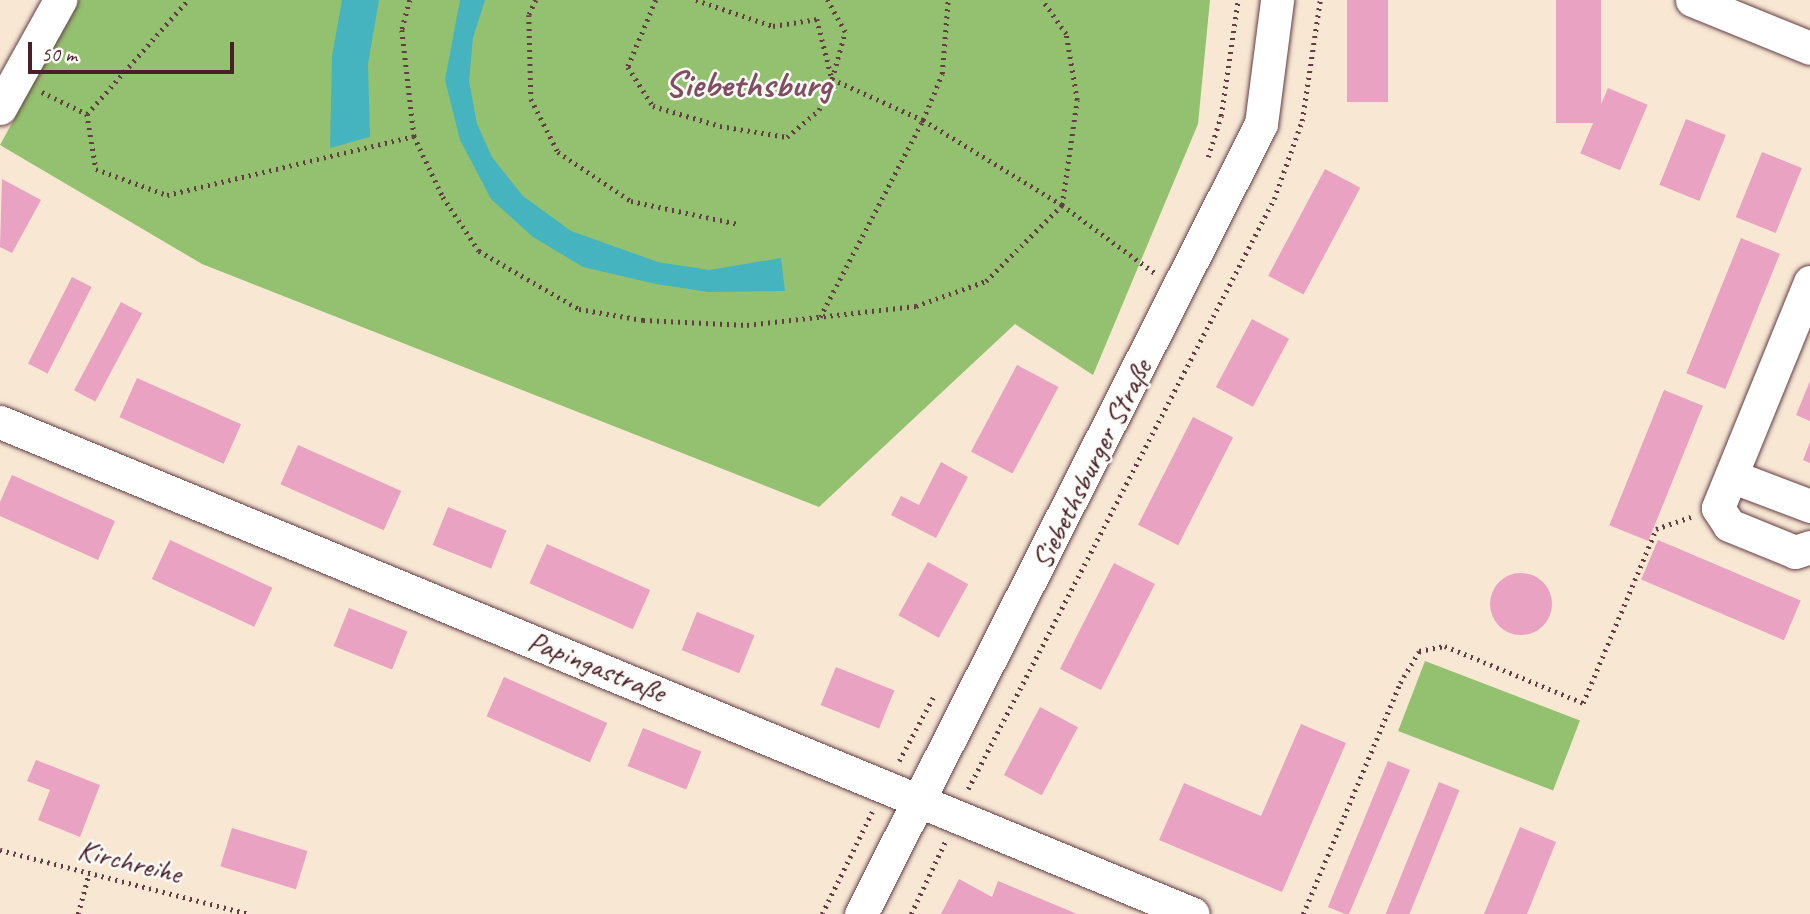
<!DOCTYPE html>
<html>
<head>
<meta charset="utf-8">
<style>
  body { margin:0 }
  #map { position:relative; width:1810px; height:914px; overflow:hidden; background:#f7e7d3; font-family:Caveat,sans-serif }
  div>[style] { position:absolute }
  .green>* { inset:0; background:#94c170; transform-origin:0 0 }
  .water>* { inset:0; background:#45b4bf }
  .building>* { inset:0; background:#e9a2c2; transform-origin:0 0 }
  .round { border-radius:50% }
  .path>* { height:4.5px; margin-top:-2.25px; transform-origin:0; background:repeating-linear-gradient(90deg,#643d44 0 2px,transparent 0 7px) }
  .roads { filter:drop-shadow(0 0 2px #643d44) drop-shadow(0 0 2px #643d44) }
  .minor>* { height:33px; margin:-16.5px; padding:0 16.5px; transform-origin:16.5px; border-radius:16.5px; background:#fff }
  span { translate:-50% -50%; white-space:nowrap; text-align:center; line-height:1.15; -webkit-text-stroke:5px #fdfcf7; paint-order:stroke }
  .street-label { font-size:30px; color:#4a1f2b }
  .district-label { font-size:37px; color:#824d60; font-weight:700 }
  .scale { position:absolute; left:28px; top:42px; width:206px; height:32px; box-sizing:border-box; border:4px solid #4a1f2b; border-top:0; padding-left:9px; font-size:21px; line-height:24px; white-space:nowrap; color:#4a1f2b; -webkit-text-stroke:5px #fdfcf7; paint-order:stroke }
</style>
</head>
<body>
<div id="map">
  <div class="green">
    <div style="clip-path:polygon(79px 0,1210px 0,1198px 124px,1093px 375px,1015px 324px,819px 507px,202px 264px,0 145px)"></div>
    <div style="left:1425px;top:661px;width:166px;height:75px;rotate:21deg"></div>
  </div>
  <div class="water">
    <div style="clip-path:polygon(342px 0,379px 0,368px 64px,370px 137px,330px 148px,332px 56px)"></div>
    <div style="clip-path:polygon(460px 0,485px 0,473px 38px,469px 81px,477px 124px,492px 157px,523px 196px,571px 231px,658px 262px,709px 270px,781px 258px,785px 291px,708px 292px,656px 284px,583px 267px,533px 237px,491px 199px,460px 140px,445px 80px)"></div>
  </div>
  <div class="building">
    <div style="left:1347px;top:0;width:41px;height:102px"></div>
    <div style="left:1556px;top:0;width:45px;height:123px"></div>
    <div style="left:1608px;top:88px;width:43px;height:71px;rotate:23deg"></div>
    <div style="left:1686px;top:119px;width:43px;height:71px;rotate:22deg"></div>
    <div style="left:1762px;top:152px;width:43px;height:70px;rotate:22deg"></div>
    <div style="left:1325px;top:169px;width:40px;height:121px;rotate:28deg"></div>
    <div style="clip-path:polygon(2px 179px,41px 200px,12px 253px,0 247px)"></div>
    <div style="left:1741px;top:238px;width:42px;height:146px;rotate:22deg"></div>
    <div style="left:72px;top:277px;width:22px;height:97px;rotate:27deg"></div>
    <div style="left:121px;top:302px;width:24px;height:100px;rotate:28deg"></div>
    <div style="left:1252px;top:319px;width:42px;height:77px;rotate:28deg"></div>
    <div style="left:1017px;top:365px;width:47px;height:98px;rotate:28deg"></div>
    <div style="left:137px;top:378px;width:114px;height:43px;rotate:24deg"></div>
    <div style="clip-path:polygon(1810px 381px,1810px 421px,1796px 415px)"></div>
    <div style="left:1664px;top:390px;width:42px;height:146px;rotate:22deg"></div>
    <div style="left:1193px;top:417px;width:45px;height:121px;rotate:27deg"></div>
    <div style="clip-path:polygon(1810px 442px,1810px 463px,1803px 460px)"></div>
    <div style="left:298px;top:445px;width:113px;height:43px;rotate:24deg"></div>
    <div style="clip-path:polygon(941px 462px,968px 477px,936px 538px,891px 515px,901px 496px,919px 505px)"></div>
    <div style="clip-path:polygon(12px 475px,115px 521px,98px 560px,0 516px,0 502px)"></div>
    <div style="left:448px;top:507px;width:63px;height:41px;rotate:22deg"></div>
    <div style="left:170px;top:540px;width:113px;height:43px;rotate:25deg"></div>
    <div style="left:1658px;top:540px;width:155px;height:43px;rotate:23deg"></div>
    <div style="left:547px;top:544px;width:113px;height:43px;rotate:24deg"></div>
    <div style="left:928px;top:562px;width:46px;height:61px;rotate:29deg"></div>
    <div style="left:1114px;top:563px;width:46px;height:119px;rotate:27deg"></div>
    <div class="round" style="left:1490px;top:573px;width:62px;height:62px"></div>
    <div style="left:349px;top:608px;width:63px;height:41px;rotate:22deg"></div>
    <div style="left:697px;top:612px;width:62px;height:41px;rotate:22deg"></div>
    <div style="left:836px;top:667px;width:63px;height:41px;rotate:22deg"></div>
    <div style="left:504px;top:677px;width:113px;height:43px;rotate:24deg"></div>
    <div style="left:1040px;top:707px;width:43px;height:77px;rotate:28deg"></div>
    <div style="clip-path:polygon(1301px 724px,1346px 743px,1282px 892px,1159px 840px,1184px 783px,1261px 816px)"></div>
    <div style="left:643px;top:728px;width:63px;height:41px;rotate:22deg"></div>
    <div style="clip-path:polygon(36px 760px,100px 785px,80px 837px,38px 820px,50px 790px,27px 781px)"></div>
    <div style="clip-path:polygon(1388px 761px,1410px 770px,1349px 914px,1345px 914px,1328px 907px)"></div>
    <div style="left:1439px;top:782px;width:22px;height:143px;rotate:22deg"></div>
    <div style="clip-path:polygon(1520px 827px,1556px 842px,1527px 914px,1484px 914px)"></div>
    <div style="left:232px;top:828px;width:79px;height:40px;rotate:17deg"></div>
    <div style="clip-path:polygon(959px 879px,992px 897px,998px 881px,1077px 914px,941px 914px)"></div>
  </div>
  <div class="path">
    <div style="left:410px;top:0;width:31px;rotate:105deg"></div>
    <div style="left:402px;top:30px;width:107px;rotate:83.5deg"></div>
    <div style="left:414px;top:136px;width:68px;rotate:64.6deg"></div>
    <div style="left:443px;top:197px;width:65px;rotate:56.3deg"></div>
    <div style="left:479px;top:251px;width:116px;rotate:30.1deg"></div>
    <div style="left:579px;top:309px;width:65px;rotate:9.8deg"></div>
    <div style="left:643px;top:320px;width:104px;rotate:2.8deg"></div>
    <div style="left:747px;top:325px;width:170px;rotate:-6.4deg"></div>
    <div style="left:916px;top:306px;width:74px;rotate:-19.7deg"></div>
    <div style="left:986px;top:281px;width:107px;rotate:-45deg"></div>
    <div style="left:1062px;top:205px;width:106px;rotate:-81.9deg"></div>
    <div style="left:1077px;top:100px;width:67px;rotate:-99.5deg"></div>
    <div style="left:1066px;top:34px;width:42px;rotate:-125.2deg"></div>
    <div style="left:536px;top:0;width:17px;rotate:115deg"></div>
    <div style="left:529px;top:15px;width:84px;rotate:88.6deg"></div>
    <div style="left:531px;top:99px;width:59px;rotate:63deg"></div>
    <div style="left:558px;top:152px;width:88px;rotate:33.9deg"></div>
    <div style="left:631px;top:201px;width:109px;rotate:12.1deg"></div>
    <div style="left:656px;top:0;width:73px;rotate:112.7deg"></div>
    <div style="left:628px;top:67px;width:46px;rotate:57.3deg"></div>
    <div style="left:653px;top:106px;width:70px;rotate:16.6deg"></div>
    <div style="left:720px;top:126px;width:68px;rotate:9.3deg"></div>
    <div style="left:787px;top:137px;width:42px;rotate:-40.2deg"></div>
    <div style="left:819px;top:110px;width:34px;rotate:-67deg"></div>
    <div style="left:832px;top:79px;width:49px;rotate:-74.5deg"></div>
    <div style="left:845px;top:32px;width:37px;rotate:-119deg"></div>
    <div style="left:696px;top:0;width:81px;rotate:18.7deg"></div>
    <div style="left:773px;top:26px;width:45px;rotate:-9deg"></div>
    <div style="left:817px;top:19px;width:62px;rotate:76deg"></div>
    <div style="left:832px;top:79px;width:100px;rotate:24.3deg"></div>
    <div style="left:923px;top:120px;width:163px;rotate:31.4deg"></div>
    <div style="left:1062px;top:205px;width:115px;rotate:36.2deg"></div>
    <div style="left:42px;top:92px;width:50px;rotate:26.1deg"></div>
    <div style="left:87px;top:114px;width:152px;rotate:-48.5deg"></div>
    <div style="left:87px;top:114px;width:56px;rotate:80.7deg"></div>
    <div style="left:96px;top:169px;width:76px;rotate:20.1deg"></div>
    <div style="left:167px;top:195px;width:254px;rotate:-13.4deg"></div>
    <div style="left:1208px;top:157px;width:43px;rotate:-72.4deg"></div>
    <div style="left:1221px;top:116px;width:117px;rotate:-81.7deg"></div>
    <div style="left:820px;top:317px;width:222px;rotate:-62.4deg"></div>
    <div style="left:923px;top:120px;width:50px;rotate:-67.6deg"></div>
    <div style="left:942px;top:74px;width:74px;rotate:-85.4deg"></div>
    <div style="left:899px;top:761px;width:76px;rotate:-61.8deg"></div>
    <div style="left:968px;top:789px;width:665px;rotate:-62.59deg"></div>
    <div style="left:1274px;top:199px;width:83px;rotate:-70.3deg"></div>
    <div style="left:1302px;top:121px;width:122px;rotate:-81.5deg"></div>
    <div style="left:0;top:850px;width:257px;rotate:14.4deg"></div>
    <div style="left:78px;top:914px;width:42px;rotate:-75deg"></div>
    <div style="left:822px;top:914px;width:114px;rotate:-63.9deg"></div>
    <div style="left:911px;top:914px;width:80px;rotate:-64.7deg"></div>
    <div style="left:1303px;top:914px;width:251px;rotate:-67.2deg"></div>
    <div style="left:1400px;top:683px;width:37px;rotate:-59deg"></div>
    <div style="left:1419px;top:651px;width:26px;rotate:-11deg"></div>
    <div style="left:1445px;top:646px;width:149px;rotate:22.4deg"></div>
    <div style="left:1583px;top:703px;width:189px;rotate:-67.2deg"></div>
    <div style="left:1656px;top:529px;width:37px;rotate:-19deg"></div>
  </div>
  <div class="roads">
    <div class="minor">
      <div style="left:1692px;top:0;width:127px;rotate:22.1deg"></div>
      <div style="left:0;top:108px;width:124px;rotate:-60.9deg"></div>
      <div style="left:1810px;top:282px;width:244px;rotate:112.2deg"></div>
      <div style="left:1718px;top:508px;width:20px;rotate:57deg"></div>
      <div style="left:1729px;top:525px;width:71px;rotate:22.2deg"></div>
      <div style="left:1795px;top:552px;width:16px;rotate:-18deg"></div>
      <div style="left:0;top:422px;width:1290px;rotate:22.41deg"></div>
      <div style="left:1731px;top:476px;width:85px;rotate:20.8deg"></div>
      <div style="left:861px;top:914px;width:885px;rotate:-63.15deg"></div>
      <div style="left:1261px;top:124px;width:125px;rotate:-82.6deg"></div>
    </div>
  </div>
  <div class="street-label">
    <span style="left:1091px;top:464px;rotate:-63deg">Siebethsburger Straße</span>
    <span style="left:597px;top:666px;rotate:22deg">Papingastraße</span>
    <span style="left:130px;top:861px;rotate:14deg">Kirchreihe</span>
  </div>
  <div class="district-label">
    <span style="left:748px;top:84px">Siebethsburg</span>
  </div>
  <div class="scale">50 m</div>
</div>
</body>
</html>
